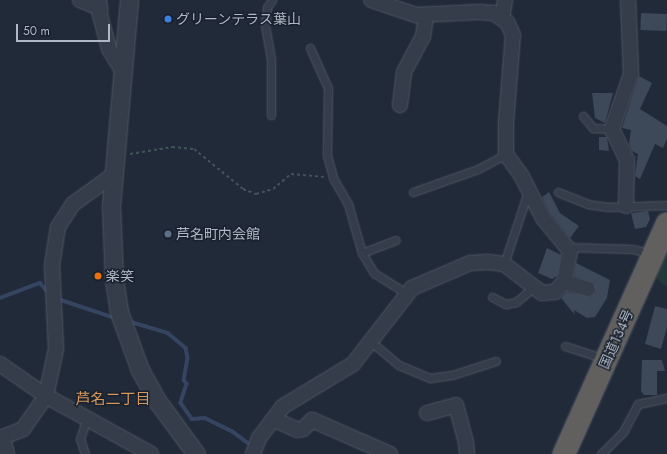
<!DOCTYPE html>
<html>
<head>
<meta charset="utf-8">
<style>
  body { margin:0 }
  #map { position:relative; width:667px; height:454px; overflow:hidden; background:#212a39; font-family:Jost,"Noto Sans JP",sans-serif }
  div>[style] { position:absolute }
  .green>* { inset:0; background:#24383c }
  .stream>* { height:3.5px; margin:-1.75px; padding:0 1.75px; transform-origin:1.75px; border-radius:1.75px; background:#354461 }
  .building>* { inset:0; background:#3d4859; transform-origin:0 0 }
  .path>* { height:2px; margin-top:-1px; transform-origin:0; background:repeating-linear-gradient(90deg,#415458 0 3px,transparent 0 6px) }
  .roads { filter:drop-shadow(0 0 1px #505764) drop-shadow(0 0 1px #505764) }
  .service>* { height:7px; margin:-3.5px; padding:0 3.5px; transform-origin:3.5px; border-radius:3.5px; background:#353c4a }
  .minor>* { height:14px; margin:-7px; padding:0 7px; transform-origin:7px; border-radius:7px; background:#353c4a }
  .tertiary>* { height:17px; margin:-8.5px; padding:0 8.5px; transform-origin:8.5px; border-radius:8.5px; background:#353c4a }
  .trunk>* { height:22px; margin:-11px; padding:0 11px; transform-origin:11px; border-radius:11px; background:#62605e }
  .dots>* { width:11px; height:11px; translate:-50% -50%; box-sizing:border-box; border:2px solid #1a212e; border-radius:50% }
  span { translate:-50% -50%; white-space:nowrap; text-align:center; line-height:1.15; -webkit-text-stroke:3px #1a212e; paint-order:stroke }
  .poi-label { font-size:14px; color:#b0b7c6 }
  .left { translate:0 -50%; text-align:left }
  .street-label { font-size:14px; color:#b0b7c6 }
  .neighbourhood-label { font-size:15px; color:#d4985c }
  .scale { position:absolute; left:16px; top:24px; width:94px; height:18px; box-sizing:border-box; border:2px solid #b0b7c6; border-top:0; padding-left:5px; font-size:12px; line-height:14px; white-space:nowrap; color:#b0b7c6; -webkit-text-stroke:3px #1a212e; paint-order:stroke }
</style>
</head>
<body>
<div id="map">
  <div class="green">
    <div style="clip-path:polygon(667px 244px,667px 287px,653px 276px)"></div>
  </div>
  <div class="stream">
    <div style="left:0;top:298px;width:43px;rotate:-20.6deg"></div>
    <div style="left:40px;top:283px;width:12px;rotate:48deg"></div>
    <div style="left:58px;top:299px;width:60px;rotate:18.4deg"></div>
    <div style="left:128px;top:321px;width:42px;rotate:16.7deg"></div>
    <div style="left:168px;top:333px;width:23px;rotate:40deg"></div>
    <div style="left:186px;top:348px;width:10px;rotate:79deg"></div>
    <div style="left:188px;top:358px;width:22px;rotate:100deg"></div>
    <div style="left:184px;top:380px;width:5px;rotate:53deg"></div>
    <div style="left:187px;top:384px;width:20px;rotate:108deg"></div>
    <div style="left:181px;top:403px;width:19px;rotate:55deg"></div>
    <div style="left:192px;top:419px;width:13px;rotate:-4deg"></div>
    <div style="left:205px;top:418px;width:30px;rotate:26deg"></div>
    <div style="left:232px;top:431px;width:26px;rotate:37deg"></div>
  </div>
  <div class="building">
    <div style="left:641px;top:13px;width:26px;height:17px;rotate:2deg"></div>
    <div style="clip-path:polygon(639px 76px,652px 83px,640px 109px,667px 126px,667px 139px,663px 148px,655px 144px,640px 179px,635px 176px,638px 154px,632px 151px,629px 144px,631px 130px,622px 128px)"></div>
    <div style="clip-path:polygon(592px 93px,613px 93px,605px 123px,595px 118px)"></div>
    <div style="clip-path:polygon(599px 137px,607px 137px,609px 151px,599px 150px)"></div>
    <div style="clip-path:polygon(549px 192px,560px 213px,579px 226px,570px 238px,550px 213px,542px 197px)"></div>
    <div style="clip-path:polygon(648px 211px,650px 219px,646px 227px,635px 229px,631px 213px)"></div>
    <div style="clip-path:polygon(547px 248px,561px 255px,557px 276px,552px 279px,538px 273px)"></div>
    <div style="clip-path:polygon(576px 263px,610px 280px,607px 298px,595px 317px,587px 318px,574px 310px,575px 315px,561px 298px,567px 292px,590px 297px,596px 292px,594px 283px,574px 276px)"></div>
    <div style="clip-path:polygon(655px 306px,667px 309px,667px 327px,661px 349px,645px 344px)"></div>
    <div style="clip-path:polygon(642px 360px,662px 360px,665px 371px,657px 371px,657px 395px,644px 395px,641px 391px)"></div>
  </div>
  <div class="path">
    <div style="left:130px;top:154px;width:43px;rotate:-9.5deg"></div>
    <div style="left:172px;top:147px;width:22px;rotate:5deg"></div>
    <div style="left:194px;top:149px;width:63px;rotate:39.2deg"></div>
    <div style="left:243px;top:189px;width:14px;rotate:21deg"></div>
    <div style="left:256px;top:194px;width:18px;rotate:-16deg"></div>
    <div style="left:273px;top:189px;width:23px;rotate:-40deg"></div>
    <div style="left:291px;top:174px;width:33px;rotate:5deg"></div>
  </div>
  <div class="roads">
    <div class="service">
      <div style="left:310px;top:48px;width:44px;rotate:65.8deg"></div>
      <div style="left:328px;top:88px;width:67px;rotate:90.9deg"></div>
      <div style="left:327px;top:155px;width:24px;rotate:75deg"></div>
      <div style="left:333px;top:178px;width:30px;rotate:60deg"></div>
      <div style="left:348px;top:204px;width:51px;rotate:74.1deg"></div>
      <div style="left:362px;top:253px;width:36px;rotate:-21deg"></div>
      <div style="left:271px;top:115px;width:56px;rotate:-90deg"></div>
      <div style="left:271px;top:59px;width:36px;rotate:-100deg"></div>
      <div style="left:265px;top:24px;width:17px;rotate:-83deg"></div>
      <div style="left:267px;top:7px;width:9px;rotate:-54deg"></div>
      <div style="left:583px;top:116px;width:16px;rotate:50deg"></div>
      <div style="left:593px;top:128px;width:19px;rotate:3deg"></div>
      <div style="left:413px;top:192px;width:69px;rotate:-19.5deg"></div>
      <div style="left:478px;top:169px;width:32px;rotate:-28deg"></div>
      <div style="left:558px;top:192px;width:31px;rotate:22deg"></div>
      <div style="left:587px;top:204px;width:21px;rotate:8deg"></div>
      <div style="left:608px;top:207px;width:59px;rotate:-1.9deg"></div>
      <div style="left:567px;top:247px;width:66px;rotate:1.7deg"></div>
      <div style="left:633px;top:249px;width:19px;rotate:16deg"></div>
      <div style="left:362px;top:253px;width:23px;rotate:59deg"></div>
      <div style="left:374px;top:273px;width:39px;rotate:32deg"></div>
      <div style="left:504px;top:264px;width:76px;rotate:-71.6deg"></div>
      <div style="left:492px;top:297px;width:16px;rotate:27deg"></div>
      <div style="left:506px;top:304px;width:10px;rotate:-11deg"></div>
      <div style="left:516px;top:302px;width:23px;rotate:-40deg"></div>
      <div style="left:370px;top:341px;width:38px;rotate:40deg"></div>
      <div style="left:399px;top:365px;width:34px;rotate:23deg"></div>
      <div style="left:430px;top:378px;width:22px;rotate:-8deg"></div>
      <div style="left:452px;top:375px;width:46px;rotate:-17.7deg"></div>
      <div style="left:565px;top:346px;width:42px;rotate:18deg"></div>
      <div style="left:85px;top:454px;width:16px;rotate:-108deg"></div>
      <div style="left:80px;top:439px;width:23px;rotate:-72deg"></div>
      <div style="left:601px;top:454px;width:31px;rotate:-45deg"></div>
      <div style="left:623px;top:432px;width:32px;rotate:-62deg"></div>
      <div style="left:638px;top:404px;width:30px;rotate:-12deg"></div>
    </div>
    <div class="minor">
      <div style="left:80px;top:0;width:22px;rotate:22deg"></div>
      <div style="left:99px;top:0;width:15px;rotate:86deg"></div>
      <div style="left:100px;top:15px;width:35px;rotate:75deg"></div>
      <div style="left:109px;top:49px;width:26px;rotate:58deg"></div>
      <div style="left:502px;top:19px;width:19px;rotate:-81deg"></div>
      <div style="left:400px;top:105px;width:33px;rotate:-83deg"></div>
      <div style="left:404px;top:72px;width:40px;rotate:-62deg"></div>
      <div style="left:423px;top:37px;width:22px;rotate:-82deg"></div>
      <div style="left:626px;top:206px;width:46px;rotate:-88.8deg"></div>
      <div style="left:627px;top:160px;width:34px;rotate:-116deg"></div>
      <div style="left:612px;top:129px;width:58px;rotate:-70.9deg"></div>
      <div style="left:631px;top:74px;width:74px;rotate:-92.3deg"></div>
      <div style="left:564px;top:282px;width:25px;rotate:16deg"></div>
      <div style="left:0;top:364px;width:56px;rotate:34.8deg"></div>
      <div style="left:46px;top:396px;width:120px;rotate:28.9deg"></div>
      <div style="left:427px;top:413px;width:30px;rotate:-15deg"></div>
      <div style="left:456px;top:405px;width:38px;rotate:75deg"></div>
      <div style="left:466px;top:442px;width:12px;rotate:85deg"></div>
      <div style="left:273px;top:419px;width:27px;rotate:24deg"></div>
      <div style="left:298px;top:430px;width:5px;rotate:-11deg"></div>
      <div style="left:303px;top:429px;width:13px;rotate:-45deg"></div>
      <div style="left:312px;top:420px;width:85px;rotate:23.6deg"></div>
      <div style="left:0;top:438px;width:25px;rotate:-21deg"></div>
      <div style="left:23px;top:429px;width:40px;rotate:-55.1deg"></div>
      <div style="left:46px;top:396px;width:48px;rotate:-78deg"></div>
      <div style="left:56px;top:349px;width:84px;rotate:-92.7deg"></div>
      <div style="left:52px;top:265px;width:38px;rotate:-81deg"></div>
      <div style="left:58px;top:227px;width:27px;rotate:-57deg"></div>
      <div style="left:73px;top:204px;width:49px;rotate:-35.9deg"></div>
      <div style="left:3px;top:438px;width:16px;rotate:76deg"></div>
      <div style="left:253px;top:454px;width:17px;rotate:-69deg"></div>
      <div style="left:259px;top:438px;width:39px;rotate:-53deg"></div>
      <div style="left:282px;top:407px;width:83px;rotate:-31.2deg"></div>
      <div style="left:353px;top:364px;width:96px;rotate:-52.2deg"></div>
      <div style="left:412px;top:288px;width:63px;rotate:-23.3deg"></div>
      <div style="left:470px;top:263px;width:18px;rotate:-3deg"></div>
      <div style="left:488px;top:262px;width:16px;rotate:7deg"></div>
      <div style="left:504px;top:264px;width:48px;rotate:37.3deg"></div>
      <div style="left:542px;top:293px;width:13px;rotate:-4deg"></div>
      <div style="left:555px;top:292px;width:13px;rotate:-48deg"></div>
      <div style="left:564px;top:282px;width:32px;rotate:-79deg"></div>
      <div style="left:570px;top:251px;width:43px;rotate:-129.3deg"></div>
      <div style="left:543px;top:218px;width:48px;rotate:-117.1deg"></div>
      <div style="left:521px;top:175px;width:26px;rotate:-126deg"></div>
      <div style="left:506px;top:154px;width:31px;rotate:-90deg"></div>
      <div style="left:506px;top:123px;width:88px;rotate:-85.5deg"></div>
      <div style="left:513px;top:35px;width:14px;rotate:-115deg"></div>
      <div style="left:507px;top:22px;width:17px;rotate:-147deg"></div>
      <div style="left:493px;top:13px;width:14px;rotate:-176deg"></div>
      <div style="left:479px;top:12px;width:63px;rotate:177.3deg"></div>
      <div style="left:416px;top:15px;width:47px;rotate:-161.6deg"></div>
    </div>
    <div class="tertiary">
      <div style="left:129px;top:0;width:207px;rotate:95deg"></div>
      <div style="left:111px;top:206px;width:74px;rotate:87.7deg"></div>
      <div style="left:114px;top:280px;width:32px;rotate:81deg"></div>
      <div style="left:119px;top:312px;width:62px;rotate:70.1deg"></div>
      <div style="left:140px;top:370px;width:37px;rotate:61deg"></div>
      <div style="left:158px;top:402px;width:64px;rotate:53.8deg"></div>
    </div>
    <div class="trunk">
      <div style="left:564px;top:454px;width:252px;rotate:-65.9deg"></div>
    </div>
  </div>
  <div class="dots">
    <div style="left:168px;top:19px;background:#3f7fe0"></div>
    <div style="left:168px;top:234px;background:#5c6f8a"></div>
    <div style="left:98px;top:276px;background:#e8710a"></div>
  </div>
  <div class="poi-label">
    <span class="left" style="left:176px;top:19px">グリーンテラス葉山</span>
    <span class="left" style="left:176px;top:234px">芦名町内会館</span>
    <span class="left" style="left:106px;top:276px">楽笑</span>
  </div>
  <div class="street-label">
    <span style="left:616px;top:339px;rotate:-66deg">国道134号</span>
  </div>
  <div class="neighbourhood-label">
    <span style="left:113px;top:400px">芦名二丁目</span>
  </div>
  <div class="scale">50 m</div>
</div>
</body>
</html>
